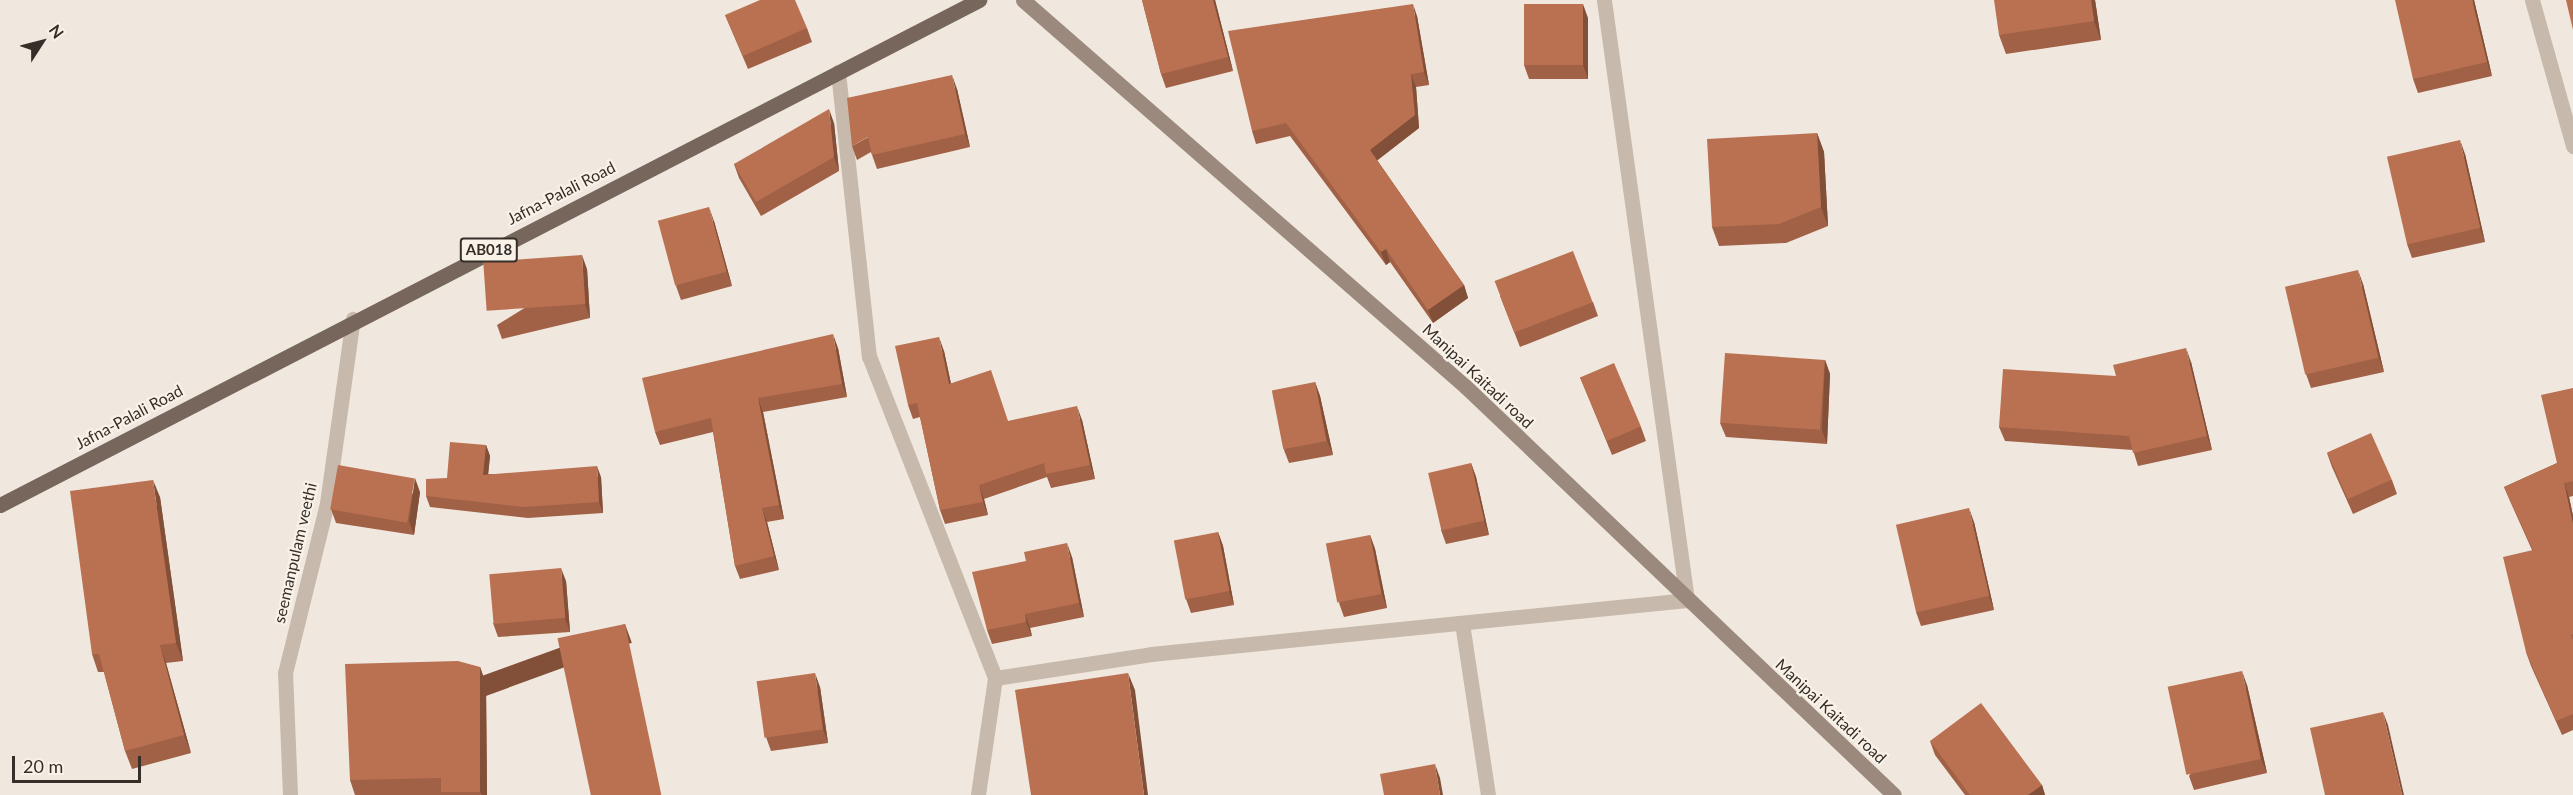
<!DOCTYPE html>
<html>
<head>
<meta charset="utf-8">
<style>
  body { margin:0 }
  #map { position:relative; width:2573px; height:795px; overflow:hidden; background:#f0e8de; font-family:Lato,sans-serif }
  div>[style] { position:absolute }
  .minor>* { height:15px; margin:-7.5px; padding:0 7.5px; transform-origin:7.5px; border-radius:7.5px; background:#c7b9ab }
  .secondary>* { height:15px; margin:-7.5px; padding:0 7.5px; transform-origin:7.5px; border-radius:7.5px; background:#9a897c }
  .primary>* { height:15px; margin:-7.5px; padding:0 7.5px; transform-origin:7.5px; border-radius:7.5px; background:#76665c }
  .wall>* { inset:0; background:#a06146 }
  .shaded-wall>* { inset:0; background:#824f39; transform-origin:0 0 }
  .building>* { inset:0; background:#ba7151; transform-origin:0 0 }
  span { translate:-50% -50%; white-space:nowrap; text-align:center; line-height:1.15; -webkit-text-stroke:4.5px #f8f2e9; paint-order:stroke }
  .shield-label span { padding:2px 4px; background:#f8f2e9; border:2px solid; border-radius:4px; -webkit-text-stroke-width:0 }
  .shield-label { font-size:15px; color:#352e29; font-weight:700 }
  .street-label { font-size:16px; color:#352e29 }
  .north { position:absolute; left:12px; top:12px; width:60px; height:60px; -webkit-text-stroke:4px #f8f2e9; paint-order:stroke; rotate:54deg; font-size:16px; font-weight:700; line-height:24px; text-align:center; color:#352e29 }
  .north::after { content:''; display:block; margin:auto; width:21px; height:27px; background:#352e29; clip-path:polygon(50% 0,100% 100%,50% 72%,0 100%) }
  .scale { position:absolute; left:12px; top:756px; width:129px; height:27px; box-sizing:border-box; border:3px solid #352e29; border-top:0; padding-left:8px; font-size:18px; line-height:21px; white-space:nowrap; color:#352e29; -webkit-text-stroke:4px #f8f2e9; paint-order:stroke }
</style>
</head>
<body>
<div id="map">
  <div class="minor">
    <div style="left:2532px;top:0;width:152px;rotate:74.3deg"></div>
    <div style="left:838px;top:72px;width:286px;rotate:83.8deg"></div>
    <div style="left:869px;top:356px;width:346px;rotate:68.6deg"></div>
    <div style="left:995px;top:678px;width:118px;rotate:98.3deg"></div>
    <div style="left:1462px;top:623px;width:174px;rotate:81.4deg"></div>
    <div style="left:995px;top:678px;width:158px;rotate:-8.7deg"></div>
    <div style="left:1151px;top:654px;width:539px;rotate:-5.75deg"></div>
    <div style="left:1687px;top:600px;width:606px;rotate:-97.88deg"></div>
    <div style="left:290px;top:795px;width:122px;rotate:-92.3deg"></div>
    <div style="left:285px;top:673px;width:175px;rotate:-76.1deg"></div>
    <div style="left:327px;top:503px;width:186px;rotate:-82deg"></div>
  </div>
  <div class="secondary">
    <div style="left:1023px;top:0;width:588px;rotate:41.14deg"></div>
    <div style="left:1466px;top:387px;width:591px;rotate:43.63deg"></div>
  </div>
  <div class="primary">
    <div style="left:0;top:505px;width:1102px;rotate:-27.29deg"></div>
  </div>
  <div class="wall">
    <div style="clip-path:polygon(1142px 0,1215px 0,1233px 71px,1166px 88px,1161px 74px)"></div>
    <div style="clip-path:polygon(2095px 0,2101px 40px,2006px 54px,1999px 35px)"></div>
    <div style="clip-path:polygon(2474px 0,2492px 76px,2418px 93px,2413px 79px)"></div>
    <div style="clip-path:polygon(725px 15px,807px 28px,812px 42px,748px 69px)"></div>
    <div style="clip-path:polygon(1417px 16px,1429px 85px,1416px 87px,1419px 128px,1377px 160px,1464px 285px,1468px 298px,1433px 323px,1390px 262px,1386px 265px,1290px 136px,1256px 144px,1252px 131px)"></div>
    <div style="clip-path:polygon(1588px 18px,1588px 79px,1529px 79px,1524px 65px)"></div>
    <div style="clip-path:polygon(957px 89px,970px 147px,877px 169px,871px 152px,857px 160px,852px 146px)"></div>
    <div style="clip-path:polygon(834px 123px,839px 171px,761px 216px,739px 178px,734px 164px)"></div>
    <div style="clip-path:polygon(1817px 133px,1824px 152px,1828px 226px,1786px 243px,1719px 246px,1712px 227px)"></div>
    <div style="clip-path:polygon(2465px 154px,2485px 242px,2412px 258px,2407px 244px)"></div>
    <div style="clip-path:polygon(714px 221px,732px 286px,681px 300px,676px 286px)"></div>
    <div style="clip-path:polygon(587px 269px,590px 318px,502px 339px,497px 325px)"></div>
    <div style="clip-path:polygon(2363px 284px,2384px 372px,2311px 388px,2306px 374px)"></div>
    <div style="clip-path:polygon(1500px 296px,1593px 302px,1598px 316px,1520px 347px)"></div>
    <div style="clip-path:polygon(838px 348px,847px 397px,763px 412px,784px 519px,767px 522px,779px 570px,740px 579px,735px 566px,713px 432px,660px 445px,655px 432px)"></div>
    <div style="clip-path:polygon(944px 351px,951px 384px,1008px 421px,1082px 420px,1095px 479px,1051px 488px,1047px 477px,984px 499px,988px 515px,945px 524px,940px 510px,920px 417px,913px 419px,908px 405px)"></div>
    <div style="clip-path:polygon(1825px 360px,1830px 374px,1827px 444px,1726px 437px,1720px 423px)"></div>
    <div style="clip-path:polygon(2191px 362px,2212px 450px,2138px 466px,2133px 450px,2005px 441px,1999px 427px,2116px 376px)"></div>
    <div style="clip-path:polygon(1580px 377px,1641px 427px,1646px 441px,1612px 455px)"></div>
    <div style="clip-path:polygon(1315px 382px,1320px 396px,1333px 455px,1289px 463px,1284px 450px)"></div>
    <div style="clip-path:polygon(2573px 388px,2573px 496px,2569px 497px,2573px 516px,2573px 730px,2562px 735px,2531px 666px,2526px 652px,2532px 550px,2510px 501px,2504px 487px,2557px 463px)"></div>
    <div style="clip-path:polygon(486px 445px,490px 456px,488px 474px,601px 477px,603px 513px,528px 518px,430px 507px,426px 496px,447px 478px)"></div>
    <div style="clip-path:polygon(2327px 453px,2392px 480px,2397px 494px,2353px 514px,2332px 467px)"></div>
    <div style="clip-path:polygon(1471px 463px,1476px 477px,1489px 535px,1446px 544px,1441px 530px)"></div>
    <div style="clip-path:polygon(420px 492px,414px 535px,336px 523px,331px 509px)"></div>
    <div style="clip-path:polygon(160px 497px,183px 661px,166px 663px,191px 753px,132px 769px,125px 751px,104px 672px,98px 672px,92px 654px)"></div>
    <div style="clip-path:polygon(1974px 522px,1994px 610px,1921px 626px,1916px 612px)"></div>
    <div style="clip-path:polygon(1218px 532px,1223px 546px,1234px 605px,1191px 613px,1186px 599px)"></div>
    <div style="clip-path:polygon(1370px 535px,1375px 549px,1387px 608px,1344px 617px,1339px 603px)"></div>
    <div style="clip-path:polygon(1072px 557px,1084px 617px,1030px 628px,1032px 636px,992px 644px,987px 630px)"></div>
    <div style="clip-path:polygon(566px 581px,570px 632px,498px 637px,493px 623px)"></div>
    <div style="clip-path:polygon(480px 667px,486px 684px,487px 795px,355px 795px,350px 780px)"></div>
    <div style="clip-path:polygon(2247px 685px,2267px 773px,2194px 790px,2189px 776px)"></div>
    <div style="clip-path:polygon(820px 687px,828px 743px,771px 751px,766px 737px)"></div>
    <div style="clip-path:polygon(1930px 741px,2042px 785px,2045px 795px,1965px 795px,1935px 755px)"></div>
  </div>
  <div class="shaded-wall">
    <div style="clip-path:polygon(1213px 0,1215px 0,1233px 71px,1228px 57px)"></div>
    <div style="clip-path:polygon(2091px 0,2095px 0,2101px 40px,2094px 21px)"></div>
    <div style="clip-path:polygon(2472px 0,2474px 0,2492px 76px,2487px 62px)"></div>
    <div style="clip-path:polygon(1413px 4px,1417px 16px,1429px 85px,1424px 72px)"></div>
    <div style="clip-path:polygon(1583px 4px,1588px 18px,1588px 79px,1583px 65px)"></div>
    <div style="clip-path:polygon(1411px 74px,1416px 87px,1419px 128px,1374px 163px,1370px 150px)"></div>
    <div style="clip-path:polygon(952px 75px,957px 89px,970px 147px,965px 134px)"></div>
    <div style="clip-path:polygon(829px 109px,834px 123px,839px 171px,834px 157px)"></div>
    <div style="clip-path:polygon(1817px 133px,1824px 152px,1828px 226px,1821px 207px)"></div>
    <div style="clip-path:polygon(2460px 140px,2465px 154px,2485px 242px,2480px 228px)"></div>
    <div style="clip-path:polygon(709px 207px,714px 221px,732px 286px,727px 272px)"></div>
    <div style="clip-path:polygon(1386px 249px,1390px 262px,1386px 265px,1381px 252px)"></div>
    <div style="clip-path:polygon(582px 255px,587px 269px,590px 318px,585px 304px)"></div>
    <div style="clip-path:polygon(2358px 270px,2363px 284px,2384px 372px,2379px 358px)"></div>
    <div style="clip-path:polygon(1464px 285px,1468px 298px,1433px 323px,1428px 310px)"></div>
    <div style="clip-path:polygon(833px 334px,838px 348px,847px 397px,842px 384px)"></div>
    <div style="clip-path:polygon(939px 337px,944px 351px,954px 398px,949px 384px)"></div>
    <div style="clip-path:polygon(2186px 348px,2191px 362px,2212px 450px,2207px 436px)"></div>
    <div style="clip-path:polygon(1825px 360px,1830px 374px,1827px 444px,1822px 430px)"></div>
    <div style="clip-path:polygon(1315px 382px,1320px 396px,1333px 455px,1327px 441px)"></div>
    <div style="clip-path:polygon(758px 398px,763px 412px,784px 519px,779px 505px)"></div>
    <div style="clip-path:polygon(1077px 406px,1082px 420px,1095px 479px,1090px 465px)"></div>
    <div style="clip-path:polygon(486px 445px,490px 456px,487px 486px,483px 475px)"></div>
    <div style="clip-path:polygon(1471px 463px,1476px 477px,1489px 535px,1484px 521px)"></div>
    <div style="clip-path:polygon(597px 466px,601px 477px,603px 513px,599px 502px)"></div>
    <div style="clip-path:polygon(415px 478px,420px 492px,414px 535px,409px 521px)"></div>
    <div style="clip-path:polygon(153px 480px,160px 497px,183px 661px,176px 643px)"></div>
    <div style="clip-path:polygon(2564px 483px,2569px 497px,2573px 516px,2573px 524px)"></div>
    <div style="clip-path:polygon(979px 485px,984px 499px,988px 515px,983px 502px)"></div>
    <div style="clip-path:polygon(762px 508px,767px 522px,779px 570px,774px 556px)"></div>
    <div style="clip-path:polygon(1969px 508px,1974px 522px,1994px 610px,1989px 596px)"></div>
    <div style="clip-path:polygon(1218px 532px,1223px 546px,1234px 605px,1229px 591px)"></div>
    <div style="clip-path:polygon(1370px 535px,1375px 549px,1387px 608px,1382px 594px)"></div>
    <div style="clip-path:polygon(1067px 543px,1072px 557px,1084px 617px,1079px 603px)"></div>
    <div style="clip-path:polygon(561px 568px,566px 581px,570px 632px,565px 618px)"></div>
    <div style="clip-path:polygon(1025px 614px,1030px 628px,1032px 636px,1026px 622px)"></div>
    <div style="left:625px;top:624px;width:20px;height:175px;rotate:70deg"></div>
    <div style="clip-path:polygon(160px 645px,166px 663px,191px 753px,184px 735px)"></div>
    <div style="clip-path:polygon(480px 667px,486px 684px,487px 795px,482px 795px,480px 792px)"></div>
    <div style="clip-path:polygon(2242px 671px,2247px 685px,2267px 773px,2261px 759px)"></div>
    <div style="clip-path:polygon(815px 673px,820px 687px,828px 743px,823px 729px)"></div>
    <div style="clip-path:polygon(1128px 673px,1135px 690px,1148px 795px,1144px 795px)"></div>
    <div style="clip-path:polygon(2383px 712px,2388px 725px,2404px 795px,2402px 795px)"></div>
    <div style="clip-path:polygon(1435px 764px,1440px 778px,1443px 795px,1440px 795px)"></div>
    <div style="clip-path:polygon(2042px 785px,2045px 795px,2028px 795px)"></div>
  </div>
  <div class="building">
    <div style="clip-path:polygon(760px 0,795px 0,807px 28px,743px 56px,725px 15px)"></div>
    <div style="clip-path:polygon(1142px 0,1213px 0,1228px 57px,1161px 74px)"></div>
    <div style="clip-path:polygon(1994px 0,2091px 0,2094px 21px,1999px 35px)"></div>
    <div style="clip-path:polygon(2395px 0,2472px 0,2487px 62px,2413px 79px)"></div>
    <div style="clip-path:polygon(2566px 0,2573px 0,2573px 30px)"></div>
    <div style="clip-path:polygon(1413px 4px,1424px 72px,1411px 74px,1415px 115px,1370px 150px,1464px 285px,1428px 310px,1386px 249px,1381px 252px,1286px 123px,1252px 131px,1228px 31px)"></div>
    <div style="left:1524px;top:4px;width:59px;height:61px"></div>
    <div style="clip-path:polygon(952px 75px,965px 134px,872px 155px,868px 137px,852px 146px,847px 98px)"></div>
    <div style="clip-path:polygon(829px 109px,834px 157px,756px 202px,734px 164px)"></div>
    <div style="clip-path:polygon(1817px 133px,1821px 207px,1779px 224px,1712px 227px,1707px 139px)"></div>
    <div style="left:2460px;top:140px;width:90px;height:75px;rotate:77deg"></div>
    <div style="left:709px;top:207px;width:67px;height:53px;rotate:75deg"></div>
    <div style="left:1573px;top:251px;width:55px;height:84px;rotate:69deg"></div>
    <div style="left:582px;top:255px;width:49px;height:99px;rotate:86deg"></div>
    <div style="left:2358px;top:270px;width:90px;height:75px;rotate:77deg"></div>
    <div style="clip-path:polygon(833px 334px,842px 384px,758px 398px,779px 505px,762px 508px,774px 556px,735px 566px,711px 418px,655px 432px,642px 378px)"></div>
    <div style="clip-path:polygon(939px 337px,949px 384px,991px 370px,1008px 421px,1077px 406px,1090px 465px,1046px 474px,1044px 463px,979px 485px,983px 502px,940px 510px,917px 403px,908px 405px,895px 346px)"></div>
    <div style="clip-path:polygon(2186px 348px,2207px 436px,2133px 453px,2129px 436px,1999px 427px,2003px 369px,2116px 376px,2113px 365px)"></div>
    <div style="left:1725px;top:353px;width:100px;height:70px;rotate:4deg"></div>
    <div style="left:1614px;top:363px;width:69px;height:37px;rotate:67deg"></div>
    <div style="left:1315px;top:382px;width:60px;height:44px;rotate:79deg"></div>
    <div style="clip-path:polygon(2573px 388px,2573px 481px,2564px 483px,2573px 524px,2573px 634px,2571px 635px,2573px 640px,2573px 714px,2556px 721px,2526px 652px,2503px 557px,2533px 550px,2504px 487px,2557px 463px,2541px 395px)"></div>
    <div style="left:2371px;top:433px;width:51px;height:48px;rotate:66deg"></div>
    <div style="clip-path:polygon(450px 442px,486px 445px,483px 475px,597px 466px,599px 502px,524px 507px,426px 496px,426px 479px,447px 478px)"></div>
    <div style="left:1471px;top:463px;width:59px;height:44px;rotate:77deg"></div>
    <div style="left:338px;top:465px;width:78px;height:45px;rotate:10deg"></div>
    <div style="clip-path:polygon(153px 480px,176px 643px,160px 645px,184px 735px,125px 751px,99px 654px,92px 654px,70px 491px)"></div>
    <div style="left:1969px;top:508px;width:90px;height:75px;rotate:77deg"></div>
    <div style="left:1218px;top:532px;width:60px;height:45px;rotate:79deg"></div>
    <div style="left:1370px;top:535px;width:60px;height:45px;rotate:79deg"></div>
    <div style="clip-path:polygon(1067px 543px,1079px 603px,1025px 614px,1026px 622px,987px 630px,972px 572px,1026px 561px,1024px 552px)"></div>
    <div style="left:561px;top:568px;width:50px;height:72px;rotate:85deg"></div>
    <div style="left:625px;top:624px;width:175px;height:69px;rotate:78deg"></div>
    <div style="clip-path:polygon(458px 661px,480px 667px,480px 792px,441px 792px,441px 778px,350px 780px,345px 664px)"></div>
    <div style="left:2242px;top:671px;width:90px;height:76px;rotate:78deg"></div>
    <div style="left:815px;top:673px;width:57px;height:59px;rotate:82deg"></div>
    <div style="clip-path:polygon(1128px 673px,1144px 795px,1031px 795px,1015px 690px)"></div>
    <div style="clip-path:polygon(1981px 703px,2042px 785px,2028px 795px,1970px 795px,1930px 741px)"></div>
    <div style="clip-path:polygon(2383px 712px,2402px 795px,2325px 795px,2310px 728px)"></div>
    <div style="clip-path:polygon(1435px 764px,1440px 795px,1384px 795px,1380px 774px)"></div>
  </div>
  <div class="shield-label">
    <span style="left:489px;top:250px">AB018</span>
  </div>
  <div class="street-label">
    <span style="left:561px;top:193px;rotate:-27deg">Jafna-Palali Road</span>
    <span style="left:1478px;top:376px;rotate:43deg">Manipai Kaitadi road</span>
    <span style="left:129px;top:417px;rotate:-28deg">Jafna-Palali Road</span>
    <span style="left:295px;top:553px;rotate:-77deg">seemanpulam veethi</span>
    <span style="left:1831px;top:711px;rotate:43deg">Manipai Kaitadi road</span>
  </div>
  <div class="north">N</div>
  <div class="scale">20 m</div>
</div>
</body>
</html>
